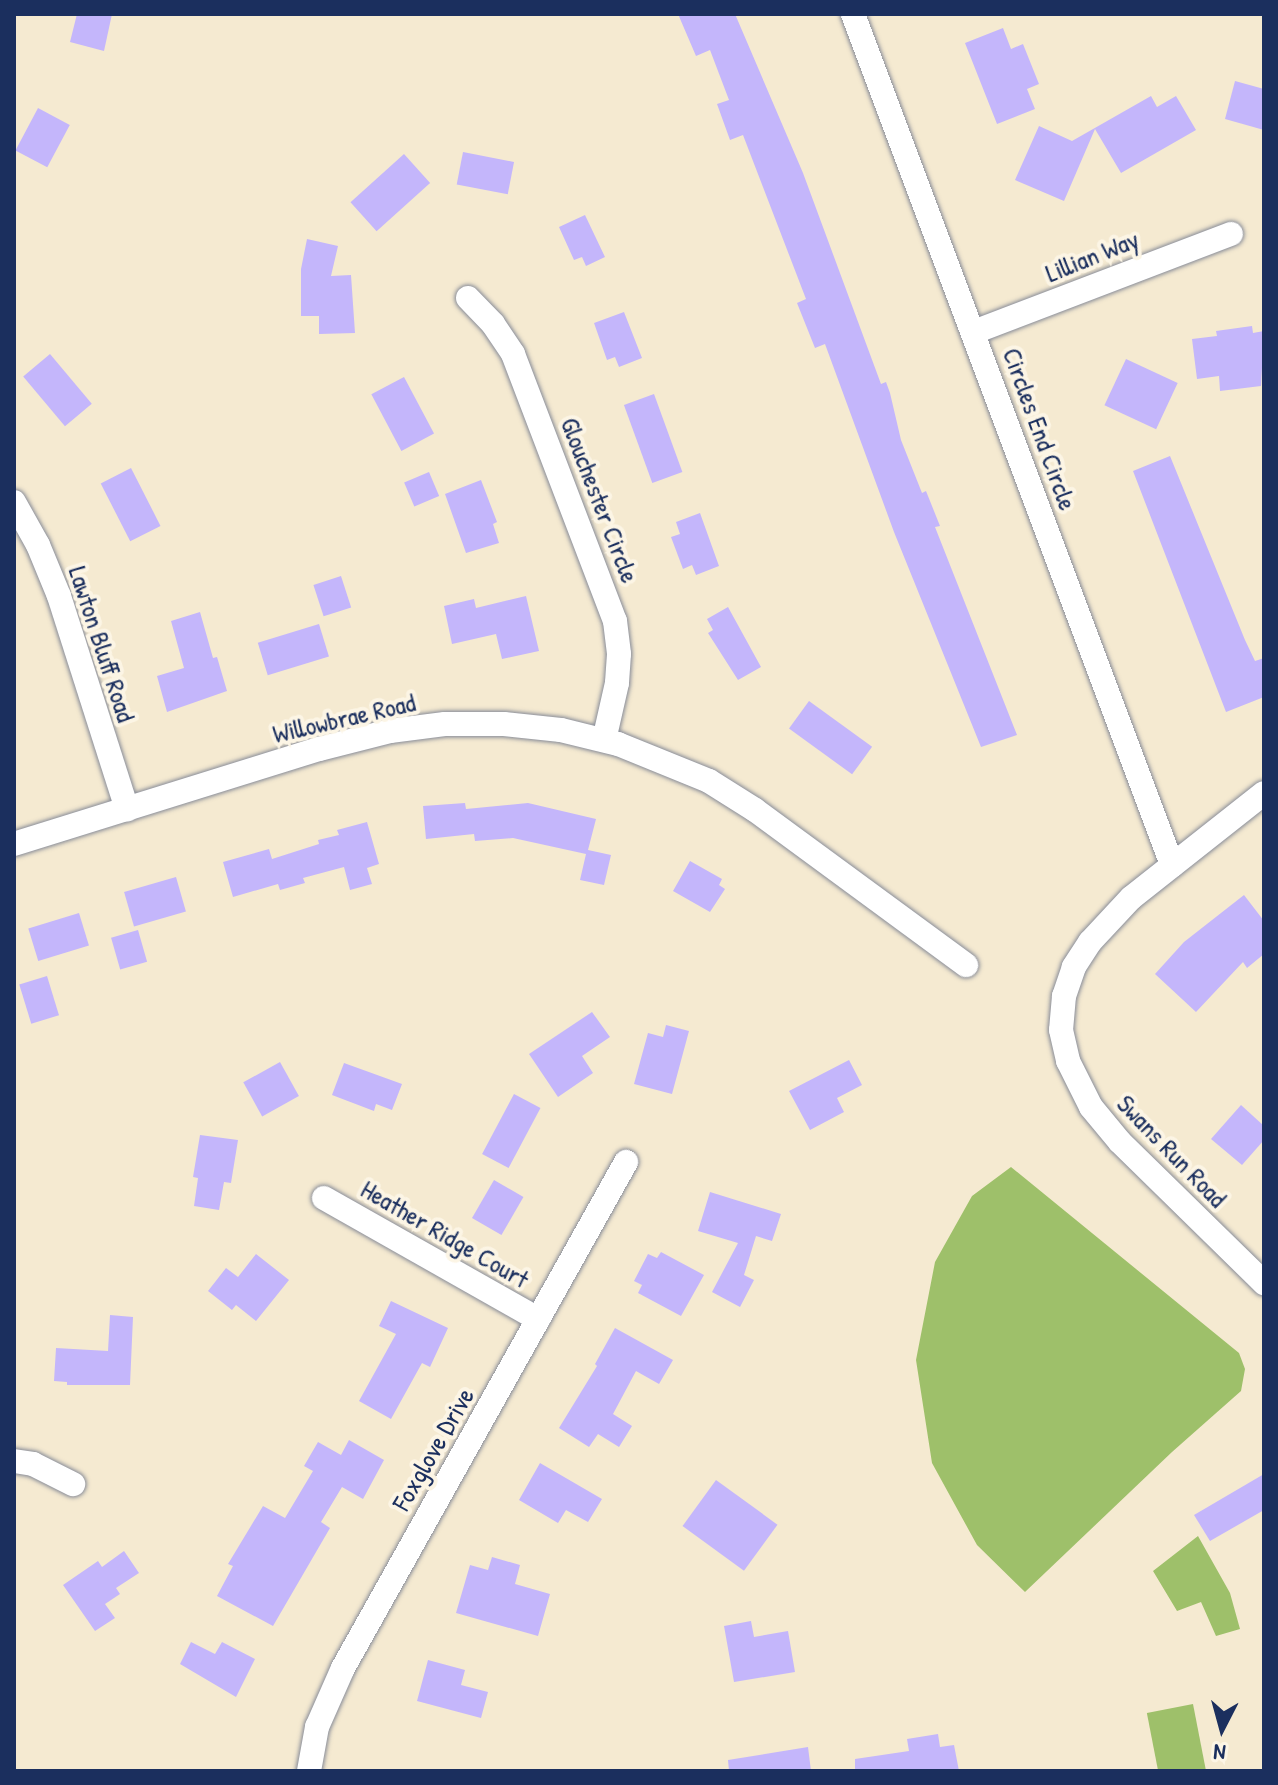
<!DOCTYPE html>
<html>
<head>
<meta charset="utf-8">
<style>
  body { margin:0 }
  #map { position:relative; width:1278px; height:1785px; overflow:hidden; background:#f5ead1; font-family:"Patrick Hand",sans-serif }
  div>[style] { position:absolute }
  .green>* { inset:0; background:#9ec06a; transform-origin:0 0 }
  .building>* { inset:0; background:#c4b6fb; transform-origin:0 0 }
  .roads { filter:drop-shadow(0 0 2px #888c98) drop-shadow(0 0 2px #888c98) }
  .street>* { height:24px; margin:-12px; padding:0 12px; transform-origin:12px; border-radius:12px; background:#fff }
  span { translate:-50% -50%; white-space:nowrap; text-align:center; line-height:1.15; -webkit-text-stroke:8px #fcf5e5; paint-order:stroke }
  .street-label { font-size:26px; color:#1b2f5e }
  .frame { position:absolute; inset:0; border:16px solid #1b2f5e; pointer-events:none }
  .north { position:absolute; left:1182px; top:1689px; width:80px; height:80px; -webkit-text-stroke:6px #fcf5e5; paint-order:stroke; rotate:186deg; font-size:22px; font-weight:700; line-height:32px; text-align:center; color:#1b2f5e }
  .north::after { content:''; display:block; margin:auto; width:28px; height:36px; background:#1b2f5e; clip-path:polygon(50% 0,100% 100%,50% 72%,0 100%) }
</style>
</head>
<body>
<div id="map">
  <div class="green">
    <div style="clip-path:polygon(1011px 1167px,1239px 1353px,1245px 1369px,1241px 1391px,1172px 1452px,1025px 1592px,977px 1545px,932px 1463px,916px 1360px,935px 1262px,972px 1196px)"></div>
    <div style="clip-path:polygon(1198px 1536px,1230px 1593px,1240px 1629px,1216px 1636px,1201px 1602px,1177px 1611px,1153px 1571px)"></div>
    <div style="left:1193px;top:1704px;width:68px;height:47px;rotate:79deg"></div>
  </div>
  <div class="building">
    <div style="clip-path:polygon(77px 14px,112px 14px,104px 51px,70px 42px)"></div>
    <div style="clip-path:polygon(678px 14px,735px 14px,803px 173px,881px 384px,886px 382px,890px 393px,901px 440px,922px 493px,926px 491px,940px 526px,935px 527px,1017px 735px,981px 747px,894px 532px,825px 344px,815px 348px,797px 303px,806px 299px,743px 135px,730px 140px,717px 104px,729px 100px,710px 50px,696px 56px)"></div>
    <div style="clip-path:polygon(1003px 28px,1011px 49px,1023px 44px,1039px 84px,1027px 89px,1035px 109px,997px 124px,965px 43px)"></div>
    <div style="clip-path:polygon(1235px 81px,1264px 89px,1264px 130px,1225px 119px)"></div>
    <div style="clip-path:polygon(1151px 96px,1157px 107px,1176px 96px,1196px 130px,1121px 173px,1095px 129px,1064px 201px,1015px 180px,1039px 126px,1072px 141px)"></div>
    <div style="left:38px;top:108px;width:36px;height:48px;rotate:28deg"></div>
    <div style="left:463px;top:152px;width:52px;height:33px;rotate:11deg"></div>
    <div style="left:404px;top:154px;width:39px;height:72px;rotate:48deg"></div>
    <div style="clip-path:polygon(585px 215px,605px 257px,586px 266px,582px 257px,574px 260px,559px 227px)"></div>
    <div style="clip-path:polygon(307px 239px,338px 246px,331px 276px,351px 275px,355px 333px,319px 334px,319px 316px,301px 316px,301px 269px)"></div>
    <div style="clip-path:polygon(624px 312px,642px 358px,619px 367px,615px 357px,607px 360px,594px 323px)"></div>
    <div style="clip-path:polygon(1252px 326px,1253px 333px,1264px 331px,1261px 386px,1220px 391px,1219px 376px,1197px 379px,1192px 339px,1217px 336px,1216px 331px)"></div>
    <div style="left:50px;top:354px;width:65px;height:35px;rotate:50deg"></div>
    <div style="left:1126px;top:359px;width:57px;height:51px;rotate:25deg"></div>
    <div style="left:404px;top:377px;width:64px;height:37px;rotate:62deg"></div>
    <div style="left:654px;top:394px;width:83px;height:32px;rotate:70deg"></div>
    <div style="clip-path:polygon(1170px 456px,1245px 640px,1255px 661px,1264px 658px,1264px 697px,1226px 712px,1133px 471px)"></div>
    <div style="left:131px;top:468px;width:65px;height:34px;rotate:63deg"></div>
    <div style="left:429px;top:472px;width:26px;height:27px;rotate:67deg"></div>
    <div style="clip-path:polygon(481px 480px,497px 522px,493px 524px,499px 543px,466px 553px,445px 494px)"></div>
    <div style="clip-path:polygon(700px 513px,719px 566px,696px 575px,692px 565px,683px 569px,671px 537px,680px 534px,676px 522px)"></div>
    <div style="left:341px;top:576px;width:33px;height:29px;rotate:72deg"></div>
    <div style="clip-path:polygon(526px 596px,539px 651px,502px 659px,496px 634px,452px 644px,444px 606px,474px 599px,476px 608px)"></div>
    <div style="clip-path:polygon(728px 607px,761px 667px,738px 680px,708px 633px,713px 630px,707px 619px)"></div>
    <div style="clip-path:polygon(200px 612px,213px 658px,217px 657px,227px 691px,167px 712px,157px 676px,184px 668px,171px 621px)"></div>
    <div style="left:319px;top:624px;width:34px;height:64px;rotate:73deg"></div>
    <div style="left:809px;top:701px;width:78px;height:34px;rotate:36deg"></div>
    <div style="clip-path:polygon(465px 803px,466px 809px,528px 803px,596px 819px,588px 850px,611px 855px,604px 885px,580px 880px,586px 854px,513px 838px,475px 841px,474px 834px,426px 839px,423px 806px)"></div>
    <div style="clip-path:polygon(367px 822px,379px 864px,367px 868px,372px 884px,350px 890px,344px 867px,303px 878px,305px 883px,280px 890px,278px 884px,233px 897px,223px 862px,269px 849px,272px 859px,319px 844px,318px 840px,339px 835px,337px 830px)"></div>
    <div style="clip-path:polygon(690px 861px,722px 879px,719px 885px,725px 889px,710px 912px,673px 891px)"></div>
    <div style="left:176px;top:877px;width:36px;height:54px;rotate:74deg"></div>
    <div style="clip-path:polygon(1244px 895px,1264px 921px,1264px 954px,1247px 968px,1243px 962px,1196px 1012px,1155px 974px,1184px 942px)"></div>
    <div style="left:79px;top:913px;width:34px;height:53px;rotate:73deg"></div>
    <div style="left:138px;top:930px;width:33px;height:28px;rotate:74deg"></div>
    <div style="left:47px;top:976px;width:41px;height:29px;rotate:73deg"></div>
    <div style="clip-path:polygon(592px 1012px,610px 1037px,582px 1056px,593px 1073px,558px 1097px,529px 1054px)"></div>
    <div style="clip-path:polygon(666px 1025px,689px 1031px,672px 1094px,634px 1084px,648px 1033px,663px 1037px)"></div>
    <div style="clip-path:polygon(849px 1060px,862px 1085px,837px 1098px,844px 1112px,810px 1130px,789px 1091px)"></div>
    <div style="left:280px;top:1062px;width:39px;height:42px;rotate:61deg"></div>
    <div style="clip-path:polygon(344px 1063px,402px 1084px,392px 1110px,376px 1104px,374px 1111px,332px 1095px)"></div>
    <div style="left:514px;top:1094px;width:30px;height:68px;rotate:28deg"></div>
    <div style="clip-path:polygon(1241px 1105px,1264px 1126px,1264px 1140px,1242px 1165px,1211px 1139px)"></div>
    <div style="clip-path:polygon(200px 1135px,238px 1140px,231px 1183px,224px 1182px,219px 1210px,194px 1206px,198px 1178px,193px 1177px)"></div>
    <div style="left:494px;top:1180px;width:34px;height:44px;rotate:30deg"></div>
    <div style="clip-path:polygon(710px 1192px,781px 1214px,772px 1241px,756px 1236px,744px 1275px,754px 1280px,740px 1307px,712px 1292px,738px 1243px,698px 1231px)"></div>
    <div style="clip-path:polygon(661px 1252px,704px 1275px,681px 1316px,638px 1293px,642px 1285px,634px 1281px,648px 1254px,657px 1258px)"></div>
    <div style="clip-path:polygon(256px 1254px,289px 1280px,256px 1321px,236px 1305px,232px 1310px,208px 1291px,226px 1268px,238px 1277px)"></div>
    <div style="clip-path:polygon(391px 1301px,448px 1328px,430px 1367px,422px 1363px,391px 1419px,359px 1401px,396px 1334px,379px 1326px)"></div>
    <div style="clip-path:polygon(110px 1315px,133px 1317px,130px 1385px,67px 1385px,67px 1382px,54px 1381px,56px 1348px,108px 1351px)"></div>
    <div style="clip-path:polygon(615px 1328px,673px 1360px,659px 1384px,636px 1371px,613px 1414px,632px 1426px,619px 1447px,598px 1434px,589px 1447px,559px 1428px,597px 1366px,595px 1364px)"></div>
    <div style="clip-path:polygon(349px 1440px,384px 1460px,363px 1499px,342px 1487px,321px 1522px,330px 1528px,273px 1626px,217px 1596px,233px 1566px,228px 1564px,263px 1506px,285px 1518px,313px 1471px,304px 1466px,318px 1442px,341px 1455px)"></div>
    <div style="clip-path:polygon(540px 1463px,602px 1499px,588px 1522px,566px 1510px,558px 1523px,519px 1500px)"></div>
    <div style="clip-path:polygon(1264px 1474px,1264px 1510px,1210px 1541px,1194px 1515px)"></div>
    <div style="left:716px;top:1480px;width:76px;height:57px;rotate:36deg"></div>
    <div style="clip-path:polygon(124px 1551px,139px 1573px,116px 1588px,120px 1594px,105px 1604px,115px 1618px,95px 1631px,63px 1585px,98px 1561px,102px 1567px)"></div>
    <div style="clip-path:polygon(492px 1557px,520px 1565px,515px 1584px,550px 1594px,538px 1636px,456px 1613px,470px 1565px,488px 1570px)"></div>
    <div style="clip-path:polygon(751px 1621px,754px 1637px,788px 1631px,795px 1672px,734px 1682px,724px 1626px)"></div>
    <div style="clip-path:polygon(191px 1642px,215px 1654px,222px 1642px,255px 1659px,236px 1697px,180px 1664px)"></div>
    <div style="clip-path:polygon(428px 1660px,465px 1670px,461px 1685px,488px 1692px,481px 1718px,417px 1701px)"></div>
    <div style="clip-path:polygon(938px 1734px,940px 1747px,954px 1745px,959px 1771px,855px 1771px,855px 1759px,909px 1751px,907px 1739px)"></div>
    <div style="clip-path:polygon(808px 1747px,811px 1771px,729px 1771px,728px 1760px)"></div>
  </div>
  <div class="roads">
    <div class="street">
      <div style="left:853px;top:14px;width:909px;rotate:69.45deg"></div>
      <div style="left:468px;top:298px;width:36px;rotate:46deg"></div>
      <div style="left:493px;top:324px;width:36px;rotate:56deg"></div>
      <div style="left:513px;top:354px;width:286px;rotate:69.1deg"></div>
      <div style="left:615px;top:621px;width:33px;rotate:83deg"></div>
      <div style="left:619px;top:654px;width:29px;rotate:94deg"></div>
      <div style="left:617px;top:683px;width:58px;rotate:102.8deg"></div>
      <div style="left:974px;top:332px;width:275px;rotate:-20.9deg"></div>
      <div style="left:14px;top:502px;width:49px;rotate:60.8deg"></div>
      <div style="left:38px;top:545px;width:55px;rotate:67.6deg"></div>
      <div style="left:59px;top:596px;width:224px;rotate:72.3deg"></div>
      <div style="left:1264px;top:793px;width:169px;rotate:141.7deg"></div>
      <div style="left:1131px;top:898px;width:60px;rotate:133deg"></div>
      <div style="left:1090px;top:942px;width:30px;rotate:123deg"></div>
      <div style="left:1074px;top:967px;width:31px;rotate:109deg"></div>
      <div style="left:1064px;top:996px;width:34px;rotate:95deg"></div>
      <div style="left:1061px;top:1030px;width:32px;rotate:77deg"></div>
      <div style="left:1068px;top:1061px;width:51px;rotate:63.4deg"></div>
      <div style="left:1091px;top:1107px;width:45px;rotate:50.4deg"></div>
      <div style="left:1120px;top:1142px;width:202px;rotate:44.4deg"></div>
      <div style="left:14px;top:844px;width:319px;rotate:-17.3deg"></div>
      <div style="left:319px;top:749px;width:73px;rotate:-14.2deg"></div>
      <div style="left:390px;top:731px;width:55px;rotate:-7.3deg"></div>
      <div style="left:445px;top:724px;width:59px"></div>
      <div style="left:504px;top:724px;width:57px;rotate:6deg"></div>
      <div style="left:561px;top:730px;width:59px;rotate:13.8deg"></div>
      <div style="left:618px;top:744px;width:98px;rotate:22.1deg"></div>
      <div style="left:709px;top:781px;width:54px;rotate:32.2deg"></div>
      <div style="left:755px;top:810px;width:262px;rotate:36.3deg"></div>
      <div style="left:324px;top:1198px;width:246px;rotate:29.5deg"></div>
      <div style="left:14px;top:1461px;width:19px;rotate:9deg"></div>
      <div style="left:33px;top:1464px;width:45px;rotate:26.6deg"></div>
      <div style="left:309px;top:1771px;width:45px;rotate:-79.7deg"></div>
      <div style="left:317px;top:1727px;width:64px;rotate:-66.2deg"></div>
      <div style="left:343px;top:1668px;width:580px;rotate:-60.78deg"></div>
    </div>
  </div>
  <div class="street-label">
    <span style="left:1092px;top:256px;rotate:-22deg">Lillian Way</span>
    <span style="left:1040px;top:429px;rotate:70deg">Circles End Circle</span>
    <span style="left:600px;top:500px;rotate:69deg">Glouchester Circle</span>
    <span style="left:102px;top:644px;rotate:72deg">Lawton Bluff Road</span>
    <span style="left:344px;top:718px;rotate:-13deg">Willowbrae Road</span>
    <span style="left:1172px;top:1151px;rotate:46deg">Swans Run Road</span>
    <span style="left:445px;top:1234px;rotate:30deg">Heather Ridge Court</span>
    <span style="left:433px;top:1449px;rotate:-60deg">Foxglove Drive</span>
  </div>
  <div class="frame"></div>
  <div class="north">N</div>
</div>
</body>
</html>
